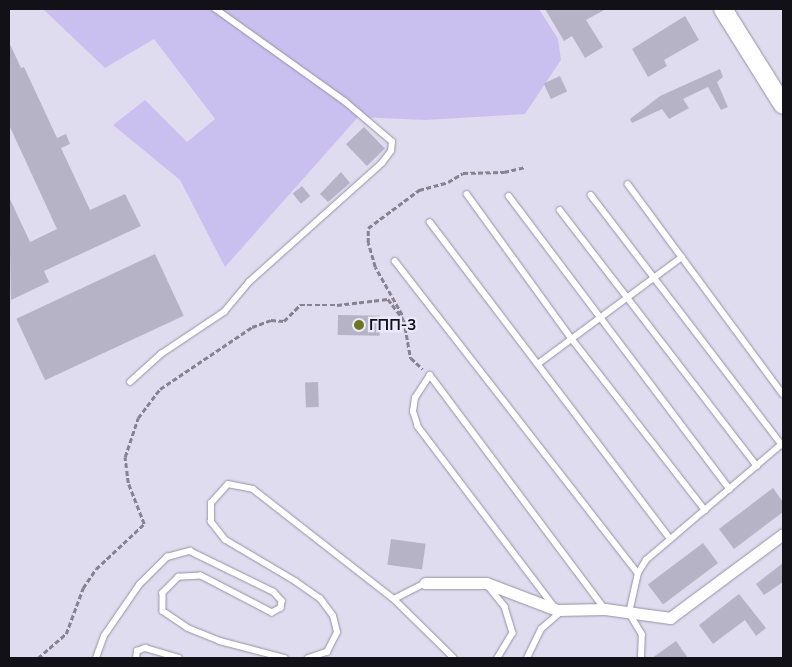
<!DOCTYPE html>
<html>
<head>
<meta charset="utf-8">
<style>
  body { margin:0 }
  #map { position:relative; width:792px; height:667px; overflow:hidden; background:#e0dcf0; font-family:Mulish,sans-serif }
  div>[style] { position:absolute }
  .green>* { inset:0; background:#cac0ef }
  .building>* { inset:0; background:#b7b3c6; transform-origin:0 0 }
  .path>* { height:2.5px; margin-top:-1.25px; transform-origin:0; background:repeating-linear-gradient(90deg,#868291 0 5px,transparent 0 7.5px) }
  .roads { filter:drop-shadow(0 0 1px #9591a4) drop-shadow(0 0 1px #9591a4) }
  .service>* { height:5.5px; margin:-2.75px; padding:0 2.75px; transform-origin:2.75px; border-radius:2.75px; background:#fff }
  .minor>* { height:11px; margin:-5.5px; padding:0 5.5px; transform-origin:5.5px; border-radius:5.5px; background:#fff }
  .primary>* { height:18px; margin:-9px; padding:0 9px; transform-origin:9px; border-radius:9px; background:#fff }
  .dots>* { width:14px; height:14px; translate:-50% -50%; box-sizing:border-box; border:2px solid #ede9fd; border-radius:50% }
  span { translate:-50% -50%; white-space:nowrap; text-align:center; line-height:1.15; -webkit-text-stroke:4.5px #ede9fd; paint-order:stroke }
  .poi-label { font-size:15px; color:#131118; font-weight:700 }
  .left { translate:0 -50%; text-align:left }
  .frame { position:absolute; inset:0; border:10px solid #131118; pointer-events:none }
</style>
</head>
<body>
<div id="map">
  <div class="green">
    <div style="clip-path:polygon(43px 9px,539px 9px,558px 39px,561px 60px,525px 114px,425px 120px,358px 117px,225px 267px,180px 180px,113px 125px,145px 100px,187px 142px,215px 119px,154px 39px,105px 68px)"></div>
  </div>
  <div class="building">
    <div style="clip-path:polygon(545px 9px,606px 9px,586px 20px,603px 47px,585px 58px,572px 36px,564px 41px)"></div>
    <div style="clip-path:polygon(685px 16px,699px 40px,664px 60px,667px 66px,648px 77px,632px 49px)"></div>
    <div style="clip-path:polygon(9px 42px,21px 68px,24px 67px,57px 138px,66px 134px,70px 144px,61px 148px,90px 210px,125px 194px,141px 226px,44px 271px,49px 282px,11px 300px,9px 197px,30px 242px,57px 229px,9px 125px)"></div>
    <div style="clip-path:polygon(720px 69px,723px 77px,717px 82px,728px 107px,721px 110px,708px 87px,683px 99px,689px 108px,669px 119px,662px 109px,632px 123px,630px 119px,660px 96px)"></div>
    <div style="left:560px;top:76px;width:17px;height:18px;rotate:65deg"></div>
    <div style="left:364px;top:127px;width:30px;height:25px;rotate:46deg"></div>
    <div style="clip-path:polygon(341px 172px,350px 183px,328px 202px,320px 194px)"></div>
    <div style="left:302px;top:186px;width:13px;height:12px;rotate:51deg"></div>
    <div style="left:155px;top:254px;width:68px;height:153px;rotate:65deg"></div>
    <div style="left:338px;top:315px;width:42px;height:20px;rotate:1deg"></div>
    <div style="left:318px;top:382px;width:25px;height:13px;rotate:88deg"></div>
    <div style="clip-path:polygon(773px 488px,783px 502px,783px 512px,734px 549px,719px 529px)"></div>
    <div style="left:391px;top:539px;width:35px;height:26px;rotate:8deg"></div>
    <div style="left:703px;top:543px;width:25px;height:69px;rotate:53deg"></div>
    <div style="clip-path:polygon(783px 563px,783px 582px,764px 595px,756px 584px)"></div>
    <div style="clip-path:polygon(739px 594px,766px 628px,756px 636px,745px 620px,713px 644px,699px 625px)"></div>
    <div style="clip-path:polygon(676px 641px,688px 658px,652px 658px)"></div>
  </div>
  <div class="path">
    <div style="left:402px;top:315px;width:55px;rotate:-119.4deg"></div>
    <div style="left:375px;top:267px;width:25px;rotate:-106deg"></div>
    <div style="left:368px;top:243px;width:15px;rotate:-90deg"></div>
    <div style="left:368px;top:228px;width:64px;rotate:-36.7deg"></div>
    <div style="left:419px;top:190px;width:30px;rotate:-15deg"></div>
    <div style="left:448px;top:182px;width:17px;rotate:-31deg"></div>
    <div style="left:463px;top:173px;width:41px;rotate:-1.4deg"></div>
    <div style="left:504px;top:172px;width:22px;rotate:-13deg"></div>
    <div style="left:38px;top:658px;width:37px;rotate:-41deg"></div>
    <div style="left:66px;top:634px;width:49px;rotate:-69.7deg"></div>
    <div style="left:83px;top:588px;width:23px;rotate:-56deg"></div>
    <div style="left:96px;top:569px;width:66px;rotate:-43.2deg"></div>
    <div style="left:144px;top:524px;width:44px;rotate:-111.3deg"></div>
    <div style="left:128px;top:483px;width:26px;rotate:-97deg"></div>
    <div style="left:125px;top:457px;width:41px;rotate:-71.6deg"></div>
    <div style="left:138px;top:418px;width:36px;rotate:-53deg"></div>
    <div style="left:160px;top:389px;width:111px;rotate:-34deg"></div>
    <div style="left:252px;top:327px;width:20px;rotate:-20deg"></div>
    <div style="left:271px;top:320px;width:13px;rotate:4deg"></div>
    <div style="left:284px;top:321px;width:23px;rotate:-45deg"></div>
    <div style="left:300px;top:305px;width:37px"></div>
    <div style="left:337px;top:305px;width:51px;rotate:-6.7deg"></div>
    <div style="left:388px;top:299px;width:26px;rotate:53deg"></div>
    <div style="left:404px;top:320px;width:39px;rotate:80deg"></div>
    <div style="left:411px;top:358px;width:16px;rotate:43deg"></div>
  </div>
  <div class="roads">
    <div class="service">
      <div style="left:628px;top:184px;width:261px;rotate:53.6deg"></div>
      <div style="left:467px;top:194px;width:179px;rotate:54.1deg"></div>
      <div style="left:572px;top:339px;width:217px;rotate:52.1deg"></div>
      <div style="left:591px;top:195px;width:315px;rotate:52.6deg"></div>
      <div style="left:509px;top:196px;width:367px;rotate:53deg"></div>
      <div style="left:560px;top:210px;width:323px;rotate:52.4deg"></div>
      <div style="left:430px;top:222px;width:398px;rotate:52.8deg"></div>
      <div style="left:395px;top:261px;width:395px;rotate:52.1deg"></div>
      <div style="left:538px;top:364px;width:179px;rotate:-36.6deg"></div>
      <div style="left:130px;top:382px;width:42px;rotate:-42.1deg"></div>
      <div style="left:161px;top:354px;width:76px;rotate:-33.7deg"></div>
      <div style="left:224px;top:312px;width:39px;rotate:-50deg"></div>
      <div style="left:249px;top:282px;width:178px;rotate:-41.8deg"></div>
      <div style="left:382px;top:163px;width:15px;rotate:-53deg"></div>
      <div style="left:391px;top:151px;width:9px;rotate:-84deg"></div>
      <div style="left:392px;top:142px;width:62px;rotate:-139.6deg"></div>
      <div style="left:345px;top:102px;width:160px;rotate:-144.4deg"></div>
      <div style="left:489px;top:587px;width:26px;rotate:51deg"></div>
      <div style="left:505px;top:607px;width:27px;rotate:73deg"></div>
      <div style="left:513px;top:633px;width:29px;rotate:121deg"></div>
      <div style="left:394px;top:599px;width:35px;rotate:-27deg"></div>
      <div style="left:554px;top:607px;width:226px;rotate:-127.1deg"></div>
      <div style="left:418px;top:427px;width:16px;rotate:-108deg"></div>
      <div style="left:413px;top:412px;width:14px;rotate:-82deg"></div>
      <div style="left:415px;top:398px;width:27px;rotate:-57deg"></div>
      <div style="left:430px;top:375px;width:292px;rotate:53.2deg"></div>
      <div style="left:96px;top:658px;width:23px;rotate:-70deg"></div>
      <div style="left:104px;top:636px;width:62px;rotate:-55.5deg"></div>
      <div style="left:139px;top:585px;width:40px;rotate:-45deg"></div>
      <div style="left:167px;top:557px;width:24px;rotate:-15deg"></div>
      <div style="left:190px;top:551px;width:93px;rotate:26deg"></div>
      <div style="left:274px;top:592px;width:12px;rotate:48deg"></div>
      <div style="left:282px;top:601px;width:7px;rotate:98deg"></div>
      <div style="left:281px;top:608px;width:10px;rotate:151deg"></div>
      <div style="left:272px;top:613px;width:80px;rotate:-152.5deg"></div>
      <div style="left:201px;top:576px;width:22px;rotate:177deg"></div>
      <div style="left:179px;top:577px;width:23px;rotate:135deg"></div>
      <div style="left:163px;top:593px;width:18px;rotate:90deg"></div>
      <div style="left:163px;top:611px;width:30px;rotate:34deg"></div>
      <div style="left:188px;top:628px;width:35px;rotate:22deg"></div>
      <div style="left:220px;top:641px;width:67px;rotate:14.7deg"></div>
      <div style="left:136px;top:658px;width:7px;rotate:-82deg"></div>
      <div style="left:137px;top:651px;width:9px;rotate:-21deg"></div>
      <div style="left:145px;top:648px;width:35px;rotate:16deg"></div>
      <div style="left:308px;top:658px;width:20px;rotate:-18deg"></div>
      <div style="left:327px;top:652px;width:22px;rotate:-63deg"></div>
      <div style="left:337px;top:632px;width:16px;rotate:-104deg"></div>
      <div style="left:333px;top:616px;width:21px;rotate:-127deg"></div>
      <div style="left:320px;top:599px;width:29px;rotate:-145deg"></div>
      <div style="left:296px;top:582px;width:82px;rotate:-149.4deg"></div>
      <div style="left:225px;top:540px;width:23px;rotate:-128deg"></div>
      <div style="left:211px;top:522px;width:19px;rotate:-90deg"></div>
      <div style="left:211px;top:503px;width:25px;rotate:-48deg"></div>
      <div style="left:228px;top:484px;width:25px;rotate:11deg"></div>
      <div style="left:253px;top:489px;width:179px;rotate:38deg"></div>
      <div style="left:394px;top:599px;width:84px;rotate:44.5deg"></div>
      <div style="left:527px;top:658px;width:32px;rotate:-64deg"></div>
      <div style="left:541px;top:629px;width:28px;rotate:-41deg"></div>
      <div style="left:641px;top:658px;width:23px;rotate:-88deg"></div>
      <div style="left:642px;top:635px;width:26px;rotate:-121deg"></div>
      <div style="left:629px;top:613px;width:41px;rotate:-77.3deg"></div>
      <div style="left:638px;top:573px;width:15px;rotate:-58deg"></div>
      <div style="left:646px;top:560px;width:180px;rotate:-40.5deg"></div>
    </div>
    <div class="minor">
      <div style="left:425px;top:583px;width:61px"></div>
      <div style="left:486px;top:583px;width:76px;rotate:20.8deg"></div>
      <div style="left:557px;top:610px;width:48px;rotate:-1.2deg"></div>
      <div style="left:605px;top:609px;width:66px;rotate:7.9deg"></div>
      <div style="left:670px;top:618px;width:141px;rotate:-36.6deg"></div>
    </div>
    <div class="primary">
      <div style="left:723px;top:9px;width:113px;rotate:58deg"></div>
    </div>
  </div>
  <div class="dots">
    <div style="left:359px;top:325px;background:#6e7620"></div>
  </div>
  <div class="poi-label">
    <span class="left" style="left:369px;top:325px">ГПП-3</span>
  </div>
  <div class="frame"></div>
</div>
</body>
</html>
